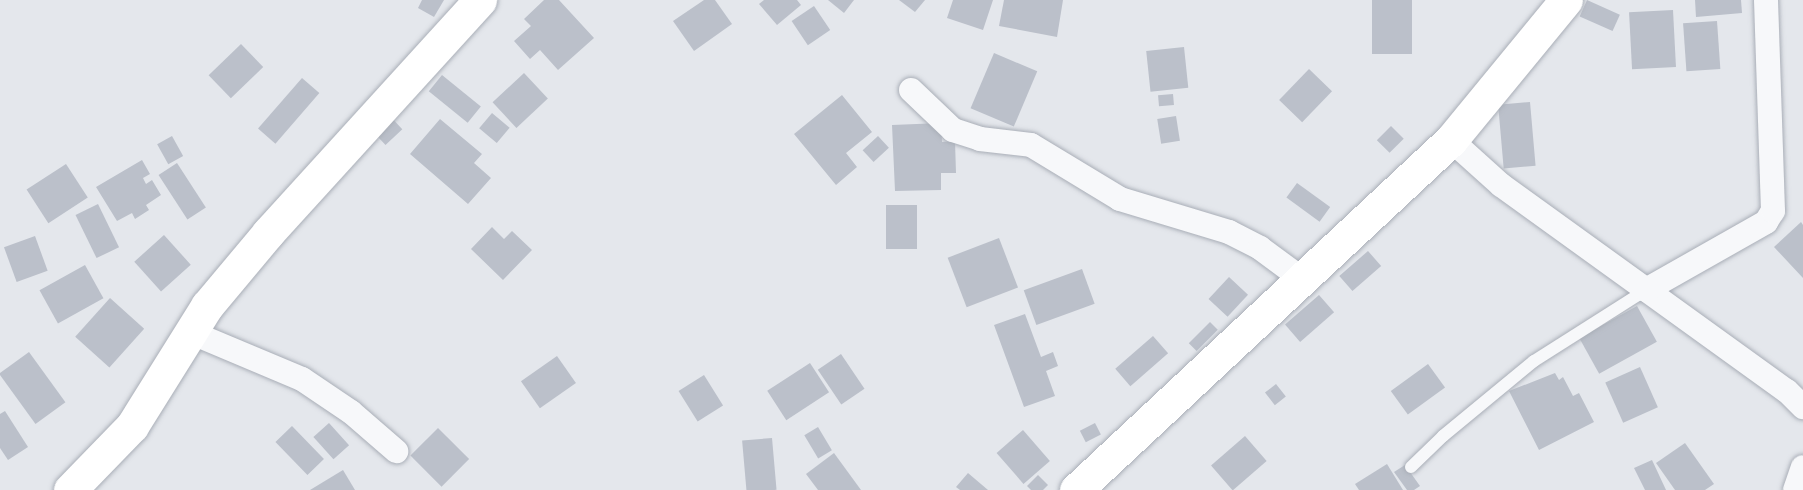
<!DOCTYPE html>
<html>
<head>
<meta charset="utf-8">
<style>
  body { margin:0 }
  #map { position:relative; width:1803px; height:490px; overflow:hidden; background:#e4e7ec; font-family:Barlow,sans-serif }
  div>[style] { position:absolute }
  .building>* { inset:0; background:#bbc0ca; transform-origin:0 0 }
  .roads { filter:drop-shadow(0 0 2px #a9aeb7) drop-shadow(0 0 2px #a9aeb7) }
  .lane>* { height:12px; margin:-6px; padding:0 6px; transform-origin:6px; border-radius:6px; background:#f7f8fa }
  .street>* { height:24px; margin:-12px; padding:0 12px; transform-origin:12px; border-radius:12px; background:#f7f8fa }
  .secondary>* { height:33px; margin:-16.5px; padding:0 16.5px; transform-origin:16.5px; border-radius:16.5px; background:#fff }
  span { translate:-50% -50%; white-space:nowrap; text-align:center; line-height:1.15; -webkit-text-stroke:6px #f4f6f9; paint-order:stroke }
</style>
</head>
<body>
<div id="map">
  <div class="building">
    <div style="clip-path:polygon(422px 0,444px 0,434px 17px,418px 8px)"></div>
    <div style="clip-path:polygon(544px 0,559px 0,594px 38px,558px 70px,540px 50px,530px 59px,514px 41px,531px 26px,524px 19px)"></div>
    <div style="clip-path:polygon(704px 0,715px 0,732px 24px,694px 51px,673px 21px)"></div>
    <div style="clip-path:polygon(764px 0,797px 0,801px 5px,777px 25px,759px 4px)"></div>
    <div style="clip-path:polygon(828px 0,854px 0,844px 13px)"></div>
    <div style="clip-path:polygon(899px 0,925px 0,915px 12px)"></div>
    <div style="clip-path:polygon(953px 0,993px 0,983px 30px,947px 18px)"></div>
    <div style="clip-path:polygon(1004px 0,1063px 0,1057px 37px,999px 26px)"></div>
    <div style="left:1372px;top:0;width:40px;height:54px"></div>
    <div style="left:1587px;top:0;width:36px;height:18px;rotate:24deg"></div>
    <div style="clip-path:polygon(1695px 0,1741px 0,1742px 13px,1696px 17px)"></div>
    <div style="left:814px;top:6px;width:29px;height:27px;rotate:56deg"></div>
    <div style="left:1673px;top:10px;width:57px;height:44px;rotate:87deg"></div>
    <div style="left:1717px;top:21px;width:48px;height:34px;rotate:86deg"></div>
    <div style="left:241px;top:44px;width:32px;height:45px;rotate:46deg"></div>
    <div style="left:1184px;top:47px;width:41px;height:38px;rotate:84deg"></div>
    <div style="left:994px;top:53px;width:47px;height:60px;rotate:23deg"></div>
    <div style="left:1309px;top:69px;width:32px;height:43px;rotate:44deg"></div>
    <div style="left:524px;top:73px;width:35px;height:43px;rotate:47deg"></div>
    <div style="left:442px;top:75px;width:50px;height:21px;rotate:39deg"></div>
    <div style="left:302px;top:78px;width:23px;height:67px;rotate:41deg"></div>
    <div style="left:1173px;top:94px;width:11px;height:15px;rotate:85deg"></div>
    <div style="clip-path:polygon(842px 95px,872px 132px,846px 153px,857px 167px,836px 185px,794px 134px)"></div>
    <div style="left:1530px;top:102px;width:64px;height:32px;rotate:85deg"></div>
    <div style="left:492px;top:113px;width:23px;height:20px;rotate:40deg"></div>
    <div style="left:388px;top:114px;width:21px;height:23px;rotate:47deg"></div>
    <div style="left:1176px;top:116px;width:25px;height:19px;rotate:81deg"></div>
    <div style="clip-path:polygon(440px 119px,482px 154px,474px 163px,491px 178px,468px 204px,410px 154px)"></div>
    <div style="clip-path:polygon(941px 123px,942px 142px,955px 141px,956px 173px,941px 173px,941px 190px,895px 191px,892px 125px)"></div>
    <div style="left:1391px;top:126px;width:18px;height:20px;rotate:45deg"></div>
    <div style="left:172px;top:136px;width:23px;height:17px;rotate:61deg"></div>
    <div style="left:878px;top:136px;width:16px;height:21px;rotate:47deg"></div>
    <div style="clip-path:polygon(142px 160px,150px 174px,143px 178px,146px 184px,152px 180px,161px 195px,146px 205px,149px 210px,135px 219px,132px 213px,117px 221px,96px 187px)"></div>
    <div style="left:177px;top:163px;width:53px;height:22px;rotate:57deg"></div>
    <div style="left:66px;top:164px;width:40px;height:47px;rotate:57deg"></div>
    <div style="left:1297px;top:183px;width:41px;height:18px;rotate:36deg"></div>
    <div style="left:98px;top:204px;width:48px;height:25px;rotate:64deg"></div>
    <div style="left:886px;top:205px;width:31px;height:44px"></div>
    <div style="clip-path:polygon(1801px 222px,1803px 225px,1803px 278px,1774px 247px)"></div>
    <div style="clip-path:polygon(492px 227px,504px 239px,512px 231px,532px 250px,503px 280px,471px 249px)"></div>
    <div style="left:164px;top:235px;width:40px;height:40px;rotate:48deg"></div>
    <div style="left:35px;top:236px;width:37px;height:33px;rotate:70deg"></div>
    <div style="left:999px;top:238px;width:53px;height:55px;rotate:69deg"></div>
    <div style="left:1368px;top:251px;width:20px;height:38px;rotate:49deg"></div>
    <div style="left:85px;top:265px;width:38px;height:52px;rotate:61deg"></div>
    <div style="left:1082px;top:269px;width:37px;height:62px;rotate:70deg"></div>
    <div style="left:1229px;top:277px;width:26px;height:30px;rotate:43deg"></div>
    <div style="left:1319px;top:295px;width:23px;height:45px;rotate:49deg"></div>
    <div style="left:110px;top:298px;width:46px;height:52px;rotate:42deg"></div>
    <div style="left:1637px;top:306px;width:41px;height:66px;rotate:61deg"></div>
    <div style="clip-path:polygon(1025px 314px,1041px 357px,1053px 352px,1058px 366px,1046px 371px,1055px 396px,1024px 407px,994px 325px)"></div>
    <div style="left:1210px;top:322px;width:11px;height:30px;rotate:45deg"></div>
    <div style="left:1153px;top:336px;width:23px;height:50px;rotate:49deg"></div>
    <div style="left:29px;top:352px;width:62px;height:37px;rotate:54deg"></div>
    <div style="left:841px;top:354px;width:42px;height:28px;rotate:56deg"></div>
    <div style="left:557px;top:356px;width:33px;height:44px;rotate:55deg"></div>
    <div style="left:810px;top:363px;width:35px;height:51px;rotate:57deg"></div>
    <div style="left:1428px;top:364px;width:29px;height:46px;rotate:54deg"></div>
    <div style="left:1640px;top:367px;width:44px;height:38px;rotate:66deg"></div>
    <div style="clip-path:polygon(1555px 373px,1559px 380px,1563px 377px,1573px 396px,1579px 393px,1594px 422px,1539px 450px,1509px 391px)"></div>
    <div style="left:704px;top:375px;width:36px;height:30px;rotate:58deg"></div>
    <div style="left:1276px;top:384px;width:16px;height:14px;rotate:52deg"></div>
    <div style="clip-path:polygon(5px 411px,28px 447px,8px 460px,0 448px,0 414px)"></div>
    <div style="left:329px;top:423px;width:30px;height:21px;rotate:48deg"></div>
    <div style="left:1095px;top:423px;width:13px;height:17px;rotate:63deg"></div>
    <div style="left:292px;top:426px;width:46px;height:23px;rotate:46deg"></div>
    <div style="left:818px;top:427px;width:27px;height:16px;rotate:59deg"></div>
    <div style="left:438px;top:428px;width:44px;height:39px;rotate:45deg"></div>
    <div style="left:1023px;top:430px;width:41px;height:35px;rotate:49deg"></div>
    <div style="left:1245px;top:436px;width:33px;height:45px;rotate:49deg"></div>
    <div style="left:772px;top:438px;width:52px;height:30px;rotate:85deg"></div>
    <div style="clip-path:polygon(1685px 443px,1714px 484px,1705px 490px,1675px 490px,1656px 463px)"></div>
    <div style="clip-path:polygon(834px 453px,861px 490px,818px 490px,806px 474px)"></div>
    <div style="clip-path:polygon(1652px 460px,1666px 490px,1645px 490px,1634px 468px)"></div>
    <div style="clip-path:polygon(1387px 464px,1403px 490px,1359px 490px,1355px 484px)"></div>
    <div style="clip-path:polygon(1405px 465px,1420px 486px,1414px 490px,1407px 490px,1394px 472px)"></div>
    <div style="clip-path:polygon(343px 470px,355px 490px,310px 490px)"></div>
    <div style="clip-path:polygon(968px 473px,988px 490px,960px 490px,956px 487px)"></div>
    <div style="clip-path:polygon(1038px 475px,1048px 485px,1043px 490px,1031px 490px,1027px 486px)"></div>
  </div>
  <div class="roads">
    <div class="lane">
      <div style="left:1411px;top:467px;width:45px;rotate:-44.1deg"></div>
      <div style="left:1443px;top:436px;width:118px;rotate:-39.5deg"></div>
      <div style="left:1534px;top:361px;width:133px;rotate:-32.4deg"></div>
    </div>
    <div class="street">
      <div style="left:911px;top:90px;width:58px;rotate:43.6deg"></div>
      <div style="left:953px;top:130px;width:28px;rotate:18deg"></div>
      <div style="left:980px;top:139px;width:51px;rotate:6.7deg"></div>
      <div style="left:1031px;top:145px;width:104px;rotate:31.2deg"></div>
      <div style="left:1120px;top:199px;width:114px;rotate:16.8deg"></div>
      <div style="left:1229px;top:232px;width:35px;rotate:27deg"></div>
      <div style="left:1260px;top:248px;width:52px;rotate:36.4deg"></div>
      <div style="left:1451px;top:140px;width:67px;rotate:42deg"></div>
      <div style="left:1501px;top:185px;width:352px;rotate:35.8deg"></div>
      <div style="left:1787px;top:391px;width:23px;rotate:45deg"></div>
      <div style="left:1646px;top:290px;width:138px;rotate:-29.5deg"></div>
      <div style="left:1766px;top:222px;width:13px;rotate:-58deg"></div>
      <div style="left:1773px;top:211px;width:211px;rotate:-91.9deg"></div>
      <div style="left:190px;top:332px;width:121px;rotate:22.8deg"></div>
      <div style="left:302px;top:379px;width:59px;rotate:34deg"></div>
      <div style="left:351px;top:412px;width:60px;rotate:40.9deg"></div>
      <div style="left:1795px;top:490px;width:24px;rotate:-71deg"></div>
    </div>
    <div class="secondary">
      <div style="left:70px;top:490px;width:89px;rotate:-45.9deg"></div>
      <div style="left:132px;top:426px;width:142px;rotate:-58deg"></div>
      <div style="left:207px;top:306px;width:95px;rotate:-50.1deg"></div>
      <div style="left:268px;top:233px;width:315px;rotate:-47.7deg"></div>
      <div style="left:1076px;top:490px;width:513px;rotate:-43.03deg"></div>
      <div style="left:1451px;top:140px;width:181px;rotate:-50.6deg"></div>
    </div>
  </div>
</div>
</body>
</html>
